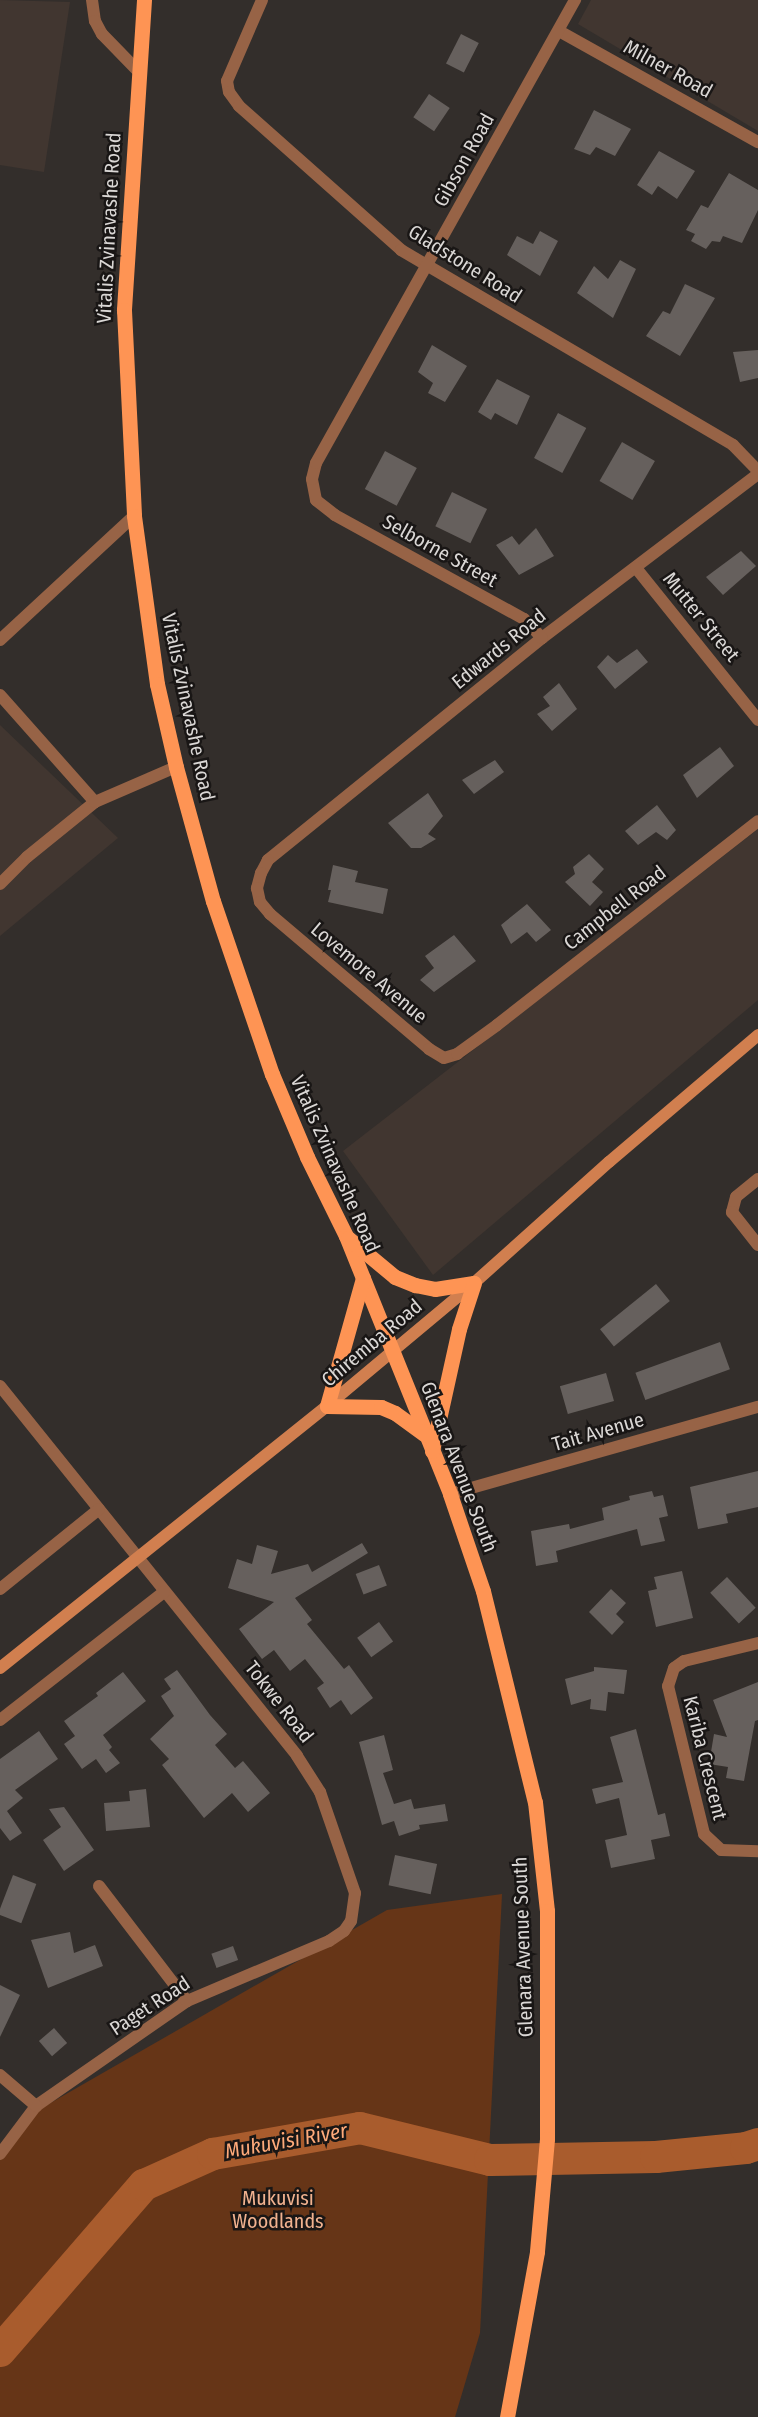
<!DOCTYPE html>
<html>
<head>
<meta charset="utf-8">
<style>
  body { margin:0 }
  #map { position:relative; width:758px; height:2417px; overflow:hidden; background:#332e2b; font-family:"Fira Sans Condensed",sans-serif }
  div>[style] { position:absolute }
  .built>* { inset:0; background:#413630 }
  .green>* { inset:0; background:#663517 }
  .river>* { height:32px; margin:-16px; padding:0 16px; transform-origin:16px; border-radius:16px; background:#a95c2d }
  .building>* { inset:0; background:#66605d; transform-origin:0 0 }
  .minor>* { height:12px; margin:-6px; padding:0 6px; transform-origin:6px; border-radius:6px; background:#976346 }
  .secondary>* { height:12px; margin:-6px; padding:0 6px; transform-origin:6px; border-radius:6px; background:#d17f4f }
  .primary>* { height:15px; margin:-7.5px; padding:0 7.5px; transform-origin:7.5px; border-radius:7.5px; background:#fe9454 }
  span { translate:-50% -50%; white-space:nowrap; text-align:center; line-height:1.15; -webkit-text-stroke:5px #191615; paint-order:stroke }
  .street-label { font-size:20px; color:#dad7d5 }
  .park-label { font-size:20px; color:#f1b28f }
  .water-label { font-size:21px; color:#feaa7a; font-style:italic }
</style>
</head>
<body>
<div id="map">
  <div class="built">
    <div style="clip-path:polygon(0 0,70px 2px,44px 172px,0 165px)"></div>
    <div style="clip-path:polygon(591px 0,758px 0,758px 131px,578px 24px)"></div>
    <div style="clip-path:polygon(0 725px,118px 838px,0 936px)"></div>
    <div style="clip-path:polygon(758px 829px,758px 1000px,433px 1275px,343px 1151px)"></div>
  </div>
  <div class="green">
    <div style="clip-path:polygon(502px 1894px,480px 2333px,455px 2417px,0 2417px,0 2158px,33px 2113px,387px 1910px)"></div>
  </div>
  <div class="river">
    <div style="left:0;top:2351px;width:220px;rotate:-49.1deg"></div>
    <div style="left:144px;top:2185px;width:76px;rotate:-24.2deg"></div>
    <div style="left:213px;top:2154px;width:149px;rotate:-10deg"></div>
    <div style="left:360px;top:2128px;width:134px;rotate:13.8deg"></div>
    <div style="left:490px;top:2160px;width:166px;rotate:-1deg"></div>
    <div style="left:656px;top:2157px;width:90px;rotate:-5.7deg"></div>
    <div style="left:746px;top:2148px;width:13px;rotate:-18deg"></div>
  </div>
  <div class="building">
    <div style="left:461px;top:34px;width:20px;height:33px;rotate:27deg"></div>
    <div style="left:429px;top:94px;width:25px;height:28px;rotate:34deg"></div>
    <div style="clip-path:polygon(594px 110px,631px 129px,615px 156px,596px 147px,590px 155px,574px 149px)"></div>
    <div style="clip-path:polygon(659px 151px,695px 171px,677px 199px,658px 186px,652px 195px,637px 185px)"></div>
    <div style="clip-path:polygon(729px 173px,758px 190px,758px 210px,742px 243px,723px 236px,720px 242px,712px 241px,706px 249px,691px 241px,695px 234px,686px 230px,701px 205px,708px 208px)"></div>
    <div style="clip-path:polygon(540px 231px,558px 241px,540px 276px,507px 255px,517px 236px,533px 244px)"></div>
    <div style="clip-path:polygon(620px 260px,636px 269px,613px 318px,577px 293px,594px 266px,608px 279px)"></div>
    <div style="clip-path:polygon(685px 284px,715px 298px,680px 356px,646px 336px,663px 311px,670px 314px)"></div>
    <div style="clip-path:polygon(432px 345px,467px 366px,445px 402px,428px 393px,433px 383px,418px 372px)"></div>
    <div style="clip-path:polygon(758px 350px,758px 378px,740px 382px,733px 352px)"></div>
    <div style="clip-path:polygon(497px 379px,530px 396px,517px 425px,495px 413px,491px 420px,478px 412px)"></div>
    <div style="left:558px;top:413px;width:32px;height:51px;rotate:28deg"></div>
    <div style="left:622px;top:442px;width:38px;height:45px;rotate:30deg"></div>
    <div style="left:385px;top:451px;width:36px;height:43px;rotate:28deg"></div>
    <div style="left:452px;top:492px;width:39px;height:38px;rotate:26deg"></div>
    <div style="clip-path:polygon(536px 528px,554px 556px,519px 575px,496px 545px,512px 536px,519px 545px)"></div>
    <div style="clip-path:polygon(741px 551px,756px 566px,723px 595px,706px 577px)"></div>
    <div style="clip-path:polygon(637px 649px,648px 662px,615px 689px,597px 667px,608px 655px,617px 663px)"></div>
    <div style="clip-path:polygon(559px 683px,577px 709px,552px 731px,537px 714px,550px 706px,543px 697px)"></div>
    <div style="clip-path:polygon(720px 747px,734px 766px,697px 798px,683px 775px)"></div>
    <div style="clip-path:polygon(495px 760px,504px 772px,474px 794px,462px 780px)"></div>
    <div style="clip-path:polygon(428px 793px,443px 816px,428px 834px,436px 839px,421px 848px,411px 848px,388px 823px)"></div>
    <div style="clip-path:polygon(657px 805px,676px 830px,667px 840px,656px 832px,638px 845px,625px 831px)"></div>
    <div style="clip-path:polygon(589px 854px,604px 869px,592px 882px,603px 892px,590px 906px,565px 882px,575px 874px,573px 867px)"></div>
    <div style="clip-path:polygon(333px 865px,358px 871px,355px 882px,388px 889px,383px 914px,328px 902px,331px 890px,328px 890px)"></div>
    <div style="clip-path:polygon(527px 904px,551px 930px,536px 942px,527px 932px,511px 944px,501px 925px)"></div>
    <div style="clip-path:polygon(454px 935px,476px 961px,434px 992px,420px 980px,434px 968px,425px 956px)"></div>
    <div style="left:656px;top:1284px;width:22px;height:72px;rotate:51deg"></div>
    <div style="left:720px;top:1342px;width:29px;height:90px;rotate:70deg"></div>
    <div style="left:606px;top:1373px;width:29px;height:48px;rotate:74deg"></div>
    <div style="clip-path:polygon(758px 1471px,758px 1507px,726px 1514px,728px 1523px,698px 1529px,690px 1487px)"></div>
    <div style="clip-path:polygon(652px 1491px,654px 1497px,663px 1495px,668px 1516px,659px 1518px,665px 1541px,641px 1546px,637px 1529px,556px 1551px,558px 1562px,536px 1566px,531px 1531px,569px 1524px,570px 1529px,604px 1520px,602px 1508px,630px 1500px,629px 1496px)"></div>
    <div style="clip-path:polygon(362px 1543px,368px 1553px,295px 1598px,312px 1620px,307px 1624px,344px 1669px,349px 1665px,373px 1698px,351px 1715px,341px 1700px,330px 1708px,317px 1688px,324px 1683px,305px 1659px,290px 1671px,274px 1650px,262px 1659px,239px 1629px,274px 1602px,228px 1588px,237px 1559px,252px 1564px,257px 1545px,278px 1551px,271px 1574px,308px 1564px,312px 1572px)"></div>
    <div style="left:379px;top:1565px;width:22px;height:25px;rotate:69deg"></div>
    <div style="clip-path:polygon(682px 1571px,693px 1618px,656px 1627px,648px 1591px,657px 1589px,654px 1577px)"></div>
    <div style="left:727px;top:1577px;width:42px;height:23px;rotate:47deg"></div>
    <div style="clip-path:polygon(611px 1589px,626px 1603px,616px 1614px,624px 1622px,612px 1635px,589px 1612px)"></div>
    <div style="left:379px;top:1622px;width:24px;height:27px;rotate:54deg"></div>
    <div style="clip-path:polygon(594px 1667px,627px 1670px,624px 1694px,608px 1692px,606px 1711px,590px 1709px,591px 1699px,571px 1705px,565px 1679px,594px 1671px)"></div>
    <div style="clip-path:polygon(177px 1670px,210px 1715px,227px 1734px,215px 1745px,235px 1768px,243px 1761px,270px 1793px,248px 1812px,232px 1793px,204px 1818px,162px 1765px,169px 1759px,150px 1739px,174px 1716px,161px 1696px,171px 1689px,164px 1679px)"></div>
    <div style="clip-path:polygon(123px 1672px,146px 1701px,103px 1735px,112px 1747px,109px 1750px,120px 1763px,106px 1773px,96px 1759px,82px 1769px,64px 1744px,75px 1736px,64px 1721px,98px 1696px,96px 1693px)"></div>
    <div style="clip-path:polygon(758px 1682px,758px 1720px,755px 1721px,744px 1781px,726px 1778px,728px 1767px,709px 1764px,714px 1734px,727px 1737px,713px 1700px)"></div>
    <div style="clip-path:polygon(636px 1729px,658px 1815px,665px 1813px,670px 1836px,651px 1840px,655px 1859px,611px 1868px,605px 1840px,627px 1835px,619px 1798px,596px 1804px,592px 1789px,623px 1782px,610px 1737px)"></div>
    <div style="clip-path:polygon(39px 1731px,58px 1759px,15px 1790px,23px 1798px,7px 1811px,22px 1833px,10px 1841px,0 1828px,0 1759px)"></div>
    <div style="clip-path:polygon(384px 1735px,393px 1770px,383px 1773px,394px 1804px,411px 1799px,414px 1809px,445px 1804px,448px 1821px,419px 1825px,420px 1829px,399px 1836px,394px 1821px,382px 1825px,359px 1742px)"></div>
    <div style="clip-path:polygon(146px 1789px,150px 1827px,106px 1831px,104px 1803px,130px 1801px,129px 1791px)"></div>
    <div style="clip-path:polygon(64px 1807px,94px 1850px,64px 1871px,43px 1840px,61px 1827px,49px 1809px)"></div>
    <div style="left:395px;top:1855px;width:43px;height:31px;rotate:12deg"></div>
    <div style="left:13px;top:1875px;width:25px;height:42px;rotate:21deg"></div>
    <div style="clip-path:polygon(70px 1932px,74px 1953px,95px 1945px,103px 1966px,48px 1988px,31px 1940px)"></div>
    <div style="left:233px;top:1946px;width:15px;height:23px;rotate:70deg"></div>
    <div style="clip-path:polygon(0 1985px,20px 1995px,0 2037px)"></div>
    <div style="left:54px;top:2028px;width:20px;height:20px;rotate:49deg"></div>
  </div>
  <div class="minor">
    <div style="left:92px;top:0;width:21px;rotate:82deg"></div>
    <div style="left:95px;top:21px;width:15px;rotate:62deg"></div>
    <div style="left:102px;top:34px;width:53px;rotate:45.8deg"></div>
    <div style="left:262px;top:0;width:88px;rotate:113.4deg"></div>
    <div style="left:227px;top:81px;width:11px;rotate:80deg"></div>
    <div style="left:229px;top:92px;width:17px;rotate:54deg"></div>
    <div style="left:239px;top:106px;width:217px;rotate:41.6deg"></div>
    <div style="left:401px;top:250px;width:385px;rotate:30.4deg"></div>
    <div style="left:733px;top:445px;width:36px;rotate:46deg"></div>
    <div style="left:559px;top:31px;width:228px;rotate:29.2deg"></div>
    <div style="left:758px;top:474px;width:271px;rotate:142.8deg"></div>
    <div style="left:542px;top:638px;width:353px;rotate:141deg"></div>
    <div style="left:268px;top:860px;width:15px;rotate:118deg"></div>
    <div style="left:261px;top:873px;width:16px;rotate:105deg"></div>
    <div style="left:257px;top:888px;width:14px;rotate:78deg"></div>
    <div style="left:260px;top:902px;width:16px;rotate:50deg"></div>
    <div style="left:270px;top:914px;width:209px;rotate:40.3deg"></div>
    <div style="left:429px;top:1049px;width:17px;rotate:31deg"></div>
    <div style="left:444px;top:1058px;width:14px;rotate:-17deg"></div>
    <div style="left:457px;top:1054px;width:49px;rotate:-35.9deg"></div>
    <div style="left:497px;top:1025px;width:331px;rotate:-38deg"></div>
    <div style="left:636px;top:568px;width:195px;rotate:51.2deg"></div>
    <div style="left:542px;top:638px;width:26px;rotate:-133deg"></div>
    <div style="left:524px;top:619px;width:216px;rotate:-151.2deg"></div>
    <div style="left:335px;top:515px;width:24px;rotate:-142deg"></div>
    <div style="left:316px;top:500px;width:21px;rotate:-101deg"></div>
    <div style="left:312px;top:479px;width:16px;rotate:-76deg"></div>
    <div style="left:316px;top:463px;width:531px;rotate:-60.78deg"></div>
    <div style="left:0;top:640px;width:183px;rotate:-42.8deg"></div>
    <div style="left:0;top:695px;width:143px;rotate:48.4deg"></div>
    <div style="left:0;top:884px;width:38px;rotate:-45deg"></div>
    <div style="left:27px;top:857px;width:87px;rotate:-39deg"></div>
    <div style="left:95px;top:802px;width:88px;rotate:-23.4deg"></div>
    <div style="left:758px;top:1179px;width:28px;rotate:141deg"></div>
    <div style="left:736px;top:1197px;width:16px;rotate:105deg"></div>
    <div style="left:732px;top:1212px;width:42px;rotate:51.8deg"></div>
    <div style="left:0;top:1386px;width:474px;rotate:51.2deg"></div>
    <div style="left:297px;top:1756px;width:43px;rotate:57.4deg"></div>
    <div style="left:320px;top:1792px;width:107px;rotate:70.9deg"></div>
    <div style="left:355px;top:1893px;width:28px;rotate:98deg"></div>
    <div style="left:351px;top:1921px;width:12px;rotate:125deg"></div>
    <div style="left:344px;top:1931px;width:18px;rotate:146deg"></div>
    <div style="left:329px;top:1941px;width:154px;rotate:157.1deg"></div>
    <div style="left:187px;top:2001px;width:184px;rotate:145.2deg"></div>
    <div style="left:36px;top:2106px;width:60px;rotate:126.9deg"></div>
    <div style="left:450px;top:1494px;width:320px;rotate:-15.8deg"></div>
    <div style="left:0;top:1589px;width:127px;rotate:-38.9deg"></div>
    <div style="left:758px;top:1643px;width:76px;rotate:166.3deg"></div>
    <div style="left:684px;top:1661px;width:12px;rotate:145deg"></div>
    <div style="left:674px;top:1668px;width:19px;rotate:108deg"></div>
    <div style="left:668px;top:1686px;width:152px;rotate:76.3deg"></div>
    <div style="left:704px;top:1834px;width:23px;rotate:43deg"></div>
    <div style="left:721px;top:1850px;width:37px;rotate:2deg"></div>
    <div style="left:0;top:1720px;width:208px;rotate:-38deg"></div>
    <div style="left:99px;top:1886px;width:145px;rotate:52.6deg"></div>
    <div style="left:0;top:2075px;width:48px;rotate:40.7deg"></div>
  </div>
  <div class="secondary">
    <div style="left:0;top:1668px;width:419px;rotate:-38.7deg"></div>
    <div style="left:327px;top:1406px;width:192px;rotate:-39.9deg"></div>
    <div style="left:474px;top:1283px;width:181px;rotate:-41.9deg"></div>
    <div style="left:609px;top:1162px;width:196px;rotate:-40.4deg"></div>
  </div>
  <div class="primary">
    <div style="left:144px;top:0;width:311px;rotate:93.7deg"></div>
    <div style="left:124px;top:310px;width:206px;rotate:87.2deg"></div>
    <div style="left:134px;top:516px;width:170px;rotate:82.2deg"></div>
    <div style="left:157px;top:684px;width:85px;rotate:77.1deg"></div>
    <div style="left:176px;top:767px;width:139px;rotate:74.6deg"></div>
    <div style="left:213px;top:901px;width:183px;rotate:71.2deg"></div>
    <div style="left:272px;top:1074px;width:90px;rotate:67.1deg"></div>
    <div style="left:307px;top:1157px;width:88px;rotate:63.7deg"></div>
    <div style="left:346px;top:1236px;width:278px;rotate:68deg"></div>
    <div style="left:450px;top:1494px;width:102px;rotate:71.2deg"></div>
    <div style="left:483px;top:1591px;width:217px;rotate:76.2deg"></div>
    <div style="left:535px;top:1802px;width:110px;rotate:83.7deg"></div>
    <div style="left:547px;top:1911px;width:228px;rotate:90deg"></div>
    <div style="left:547px;top:2139px;width:113px;rotate:95.1deg"></div>
    <div style="left:537px;top:2252px;width:168px;rotate:100.3deg"></div>
    <div style="left:348px;top:1238px;width:61px;rotate:39.7deg"></div>
    <div style="left:395px;top:1277px;width:22px;rotate:22deg"></div>
    <div style="left:415px;top:1285px;width:20px;rotate:11deg"></div>
    <div style="left:435px;top:1289px;width:39px;rotate:-9deg"></div>
    <div style="left:474px;top:1283px;width:48px;rotate:108.1deg"></div>
    <div style="left:459px;top:1329px;width:125px;rotate:102.5deg"></div>
    <div style="left:363px;top:1278px;width:133px;rotate:105.7deg"></div>
    <div style="left:327px;top:1406px;width:54px;rotate:1.1deg"></div>
    <div style="left:381px;top:1407px;width:15px;rotate:23deg"></div>
    <div style="left:395px;top:1413px;width:36px;rotate:36deg"></div>
  </div>
  <div class="street-label">
    <span style="left:668px;top:69px;rotate:29deg">Milner Road</span>
    <span style="left:464px;top:160px;rotate:-61deg">Gibson Road</span>
    <span style="left:109px;top:228px;rotate:-87deg">Vitalis Zvinavashe Road</span>
    <span style="left:465px;top:264px;rotate:32deg">Gladstone Road</span>
    <span style="left:440px;top:551px;rotate:29deg">Selborne Street</span>
    <span style="left:701px;top:617px;rotate:51deg">Mutter Street</span>
    <span style="left:499px;top:649px;rotate:-39deg">Edwards Road</span>
    <span style="left:188px;top:707px;rotate:78deg">Vitalis Zvinavashe Road</span>
    <span style="left:615px;top:908px;rotate:-38deg">Campbell Road</span>
    <span style="left:369px;top:973px;rotate:40deg">Lovemore Avenue</span>
    <span style="left:335px;top:1164px;rotate:66deg">Vitalis Zvinavashe Road</span>
    <span style="left:372px;top:1343px;rotate:-40deg">Chiremba Road</span>
    <span style="left:598px;top:1432px;rotate:-16deg">Tait Avenue</span>
    <span style="left:459px;top:1467px;rotate:69deg">Glenara Avenue South</span>
    <span style="left:279px;top:1702px;rotate:52deg">Tokwe Road</span>
    <span style="left:705px;top:1758px;rotate:76deg">Kariba Crescent</span>
    <span style="left:523px;top:1947px;rotate:-92deg">Glenara Avenue South</span>
    <span style="left:150px;top:2006px;rotate:-33deg">Paget Road</span>
  </div>
  <div class="park-label">
    <span style="left:278px;top:2210px">Mukuvisi<br>Woodlands</span>
  </div>
  <div class="water-label">
    <span style="left:286px;top:2141px;rotate:-10deg">Mukuvisi River</span>
  </div>
</div>
</body>
</html>
